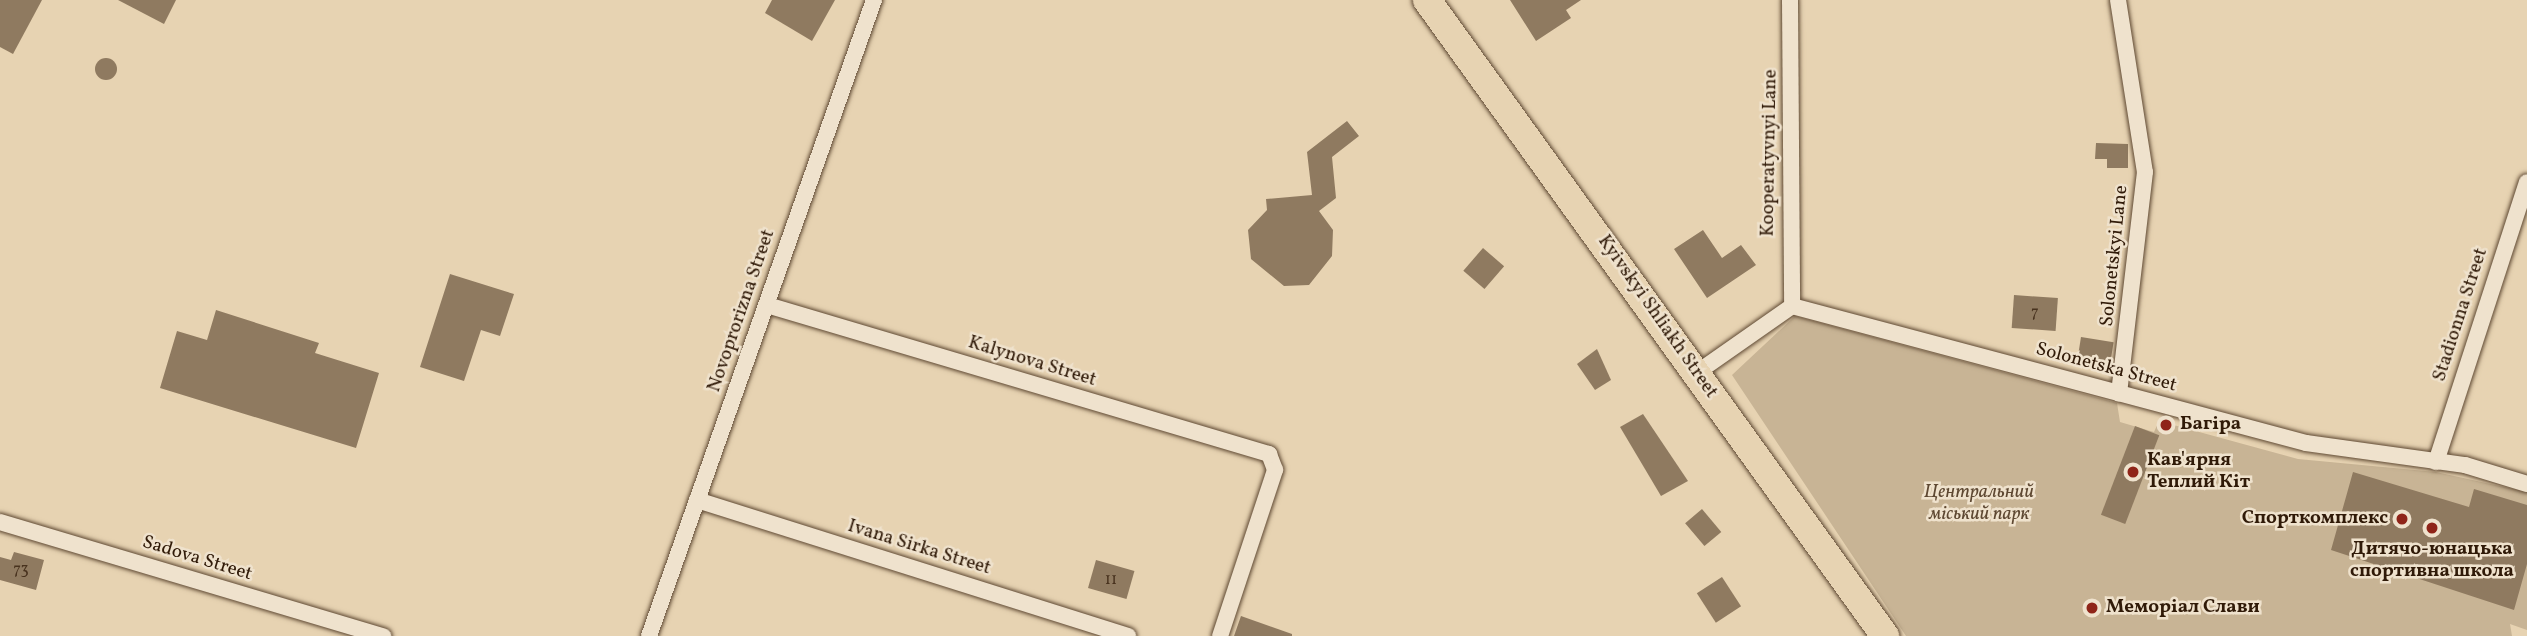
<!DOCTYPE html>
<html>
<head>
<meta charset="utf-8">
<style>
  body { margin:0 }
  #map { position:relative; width:2527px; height:636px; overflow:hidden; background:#e7d3b2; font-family:Vollkorn,serif }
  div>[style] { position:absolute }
  .green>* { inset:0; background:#c8b495 }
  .building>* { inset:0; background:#8f7a60; transform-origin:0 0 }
  .round { border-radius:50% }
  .roads { filter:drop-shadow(0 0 2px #5e4832) drop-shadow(0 0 2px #5e4832) }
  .minor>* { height:16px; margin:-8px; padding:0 8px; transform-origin:8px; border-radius:8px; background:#efe2cd }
  .trunk>* { height:28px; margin:-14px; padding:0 14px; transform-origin:14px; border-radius:14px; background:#e7d3b2 }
  .dots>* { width:19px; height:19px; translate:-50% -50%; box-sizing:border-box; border:4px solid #efe2cd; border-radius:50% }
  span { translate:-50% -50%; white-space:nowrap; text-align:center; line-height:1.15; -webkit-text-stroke:5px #efe2cd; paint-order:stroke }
  .number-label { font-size:16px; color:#48321e }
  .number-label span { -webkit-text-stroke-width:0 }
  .street-label { font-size:19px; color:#301a08 }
  .poi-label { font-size:19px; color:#301a08; font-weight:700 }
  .left { translate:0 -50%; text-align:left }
  .right { translate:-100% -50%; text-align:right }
  .park-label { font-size:19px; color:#5e4832; font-style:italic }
</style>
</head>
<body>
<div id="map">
  <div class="green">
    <div style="clip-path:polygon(1795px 316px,2117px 403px,2120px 422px,2154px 432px,2159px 421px,2298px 459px,2436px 472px,2527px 492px,2527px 630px,2510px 624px,2512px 636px,1906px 636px,1732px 375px)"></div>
  </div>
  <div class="building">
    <div style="clip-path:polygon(0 0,42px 0,13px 54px,0 47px)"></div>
    <div style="clip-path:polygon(118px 0,176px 0,164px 24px)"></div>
    <div style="clip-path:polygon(772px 0,835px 0,812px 41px,765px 13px)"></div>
    <div style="clip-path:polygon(1510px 0,1581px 0,1566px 10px,1571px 18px,1536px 41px)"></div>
    <div class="round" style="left:95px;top:58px;width:22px;height:22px"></div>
    <div style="clip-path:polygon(1347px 121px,1359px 136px,1332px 157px,1336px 198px,1319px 211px,1333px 230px,1332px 256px,1309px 285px,1284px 286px,1251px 259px,1248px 230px,1267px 210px,1266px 199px,1312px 195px,1307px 152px)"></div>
    <div style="clip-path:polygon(2096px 143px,2128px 144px,2128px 168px,2107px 168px,2107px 159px,2095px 159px)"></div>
    <div style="clip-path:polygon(1703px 230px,1722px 258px,1741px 245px,1756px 265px,1707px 298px,1674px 249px)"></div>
    <div style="left:1483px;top:248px;width:28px;height:30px;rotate:41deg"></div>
    <div style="clip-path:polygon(450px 274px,514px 294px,500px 336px,481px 330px,464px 381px,420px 367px)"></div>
    <div style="left:2014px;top:295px;width:44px;height:33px;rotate:4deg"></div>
    <div style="clip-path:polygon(216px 310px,319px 343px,315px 353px,379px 373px,356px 448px,160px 388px,177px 331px,207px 340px)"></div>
    <div style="left:2081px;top:337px;width:33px;height:25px;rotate:9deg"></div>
    <div style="clip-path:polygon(1597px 349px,1611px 380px,1595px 390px,1577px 364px)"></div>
    <div style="clip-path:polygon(1643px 414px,1688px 481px,1661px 496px,1620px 427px)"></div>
    <div style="left:2135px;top:426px;width:26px;height:95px;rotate:21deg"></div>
    <div style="clip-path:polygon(2353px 472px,2469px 507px,2474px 489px,2527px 505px,2527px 564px,2514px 610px,2331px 550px)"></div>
    <div style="left:1702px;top:509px;width:30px;height:22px;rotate:50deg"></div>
    <div style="clip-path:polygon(14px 552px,44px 560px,36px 590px,0 580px,0 557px,11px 560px)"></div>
    <div style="left:1096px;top:560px;width:40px;height:29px;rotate:16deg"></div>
    <div style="left:1722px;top:577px;width:35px;height:30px;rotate:57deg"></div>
    <div style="clip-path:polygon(1241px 616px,1292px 634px,1292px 636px,1234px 636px)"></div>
  </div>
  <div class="roads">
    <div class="minor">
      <div style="left:1790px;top:0;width:306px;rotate:89.6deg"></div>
      <div style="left:2118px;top:0;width:174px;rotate:81.1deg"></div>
      <div style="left:2145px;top:172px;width:223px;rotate:96.7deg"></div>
      <div style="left:767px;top:305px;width:524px;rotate:16.53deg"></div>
      <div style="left:1269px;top:454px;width:17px;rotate:69deg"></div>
      <div style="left:1275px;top:470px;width:175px;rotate:108.3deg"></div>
      <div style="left:1692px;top:367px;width:13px"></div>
      <div style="left:1705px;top:367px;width:106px;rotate:-35deg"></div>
      <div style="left:1792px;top:306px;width:532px;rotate:14.92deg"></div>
      <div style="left:2306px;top:443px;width:161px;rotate:7.9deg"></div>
      <div style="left:2465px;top:465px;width:65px;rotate:17deg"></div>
      <div style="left:2436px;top:462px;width:294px;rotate:-72deg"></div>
      <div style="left:697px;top:500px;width:452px;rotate:17.5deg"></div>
      <div style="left:0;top:522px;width:400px;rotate:16.6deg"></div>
      <div style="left:649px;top:636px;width:675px;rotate:-70.52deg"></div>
    </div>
    <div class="trunk">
      <div style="left:1427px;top:0;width:784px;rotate:54.24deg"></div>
    </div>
  </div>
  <div class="dots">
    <div style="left:2166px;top:425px;background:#8f2418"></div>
    <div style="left:2133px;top:472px;background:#8f2418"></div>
    <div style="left:2402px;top:519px;background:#8f2418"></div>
    <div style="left:2432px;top:528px;background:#8f2418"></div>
    <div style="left:2092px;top:608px;background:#8f2418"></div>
  </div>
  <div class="number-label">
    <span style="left:2035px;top:313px">7</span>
    <span style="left:21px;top:570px">73</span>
    <span style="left:1111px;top:580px">11</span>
  </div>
  <div class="street-label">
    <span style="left:1770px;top:153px;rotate:-89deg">Kooperatyvnyi Lane</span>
    <span style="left:2115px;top:256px;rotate:-84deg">Solonetskyi Lane</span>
    <span style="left:742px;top:311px;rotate:-71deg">Novoprorizna Street</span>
    <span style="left:2461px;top:315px;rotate:-72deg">Stadionna Street</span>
    <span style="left:1657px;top:317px;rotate:55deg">Kyivskyi Shliakh Street</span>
    <span style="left:1032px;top:362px;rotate:17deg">Kalynova Street</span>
    <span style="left:2106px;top:368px;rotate:15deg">Solonetska Street</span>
    <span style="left:919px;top:548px;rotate:17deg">Ivana Sirka Street</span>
    <span style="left:197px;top:559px;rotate:17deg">Sadova Street</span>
  </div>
  <div class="poi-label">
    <span class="left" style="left:2180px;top:425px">Багіра</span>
    <span class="left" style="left:2147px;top:472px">Кав'ярня<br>Теплий Кіт</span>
    <span class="right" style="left:2388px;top:519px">Спорткомплекс</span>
    <span style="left:2432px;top:561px">Дитячо-юнацька<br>спортивна школа</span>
    <span class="left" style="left:2106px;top:608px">Mеморіал Слави</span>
  </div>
  <div class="park-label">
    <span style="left:1979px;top:504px">Центральний<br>міський парк</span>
  </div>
</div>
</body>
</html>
